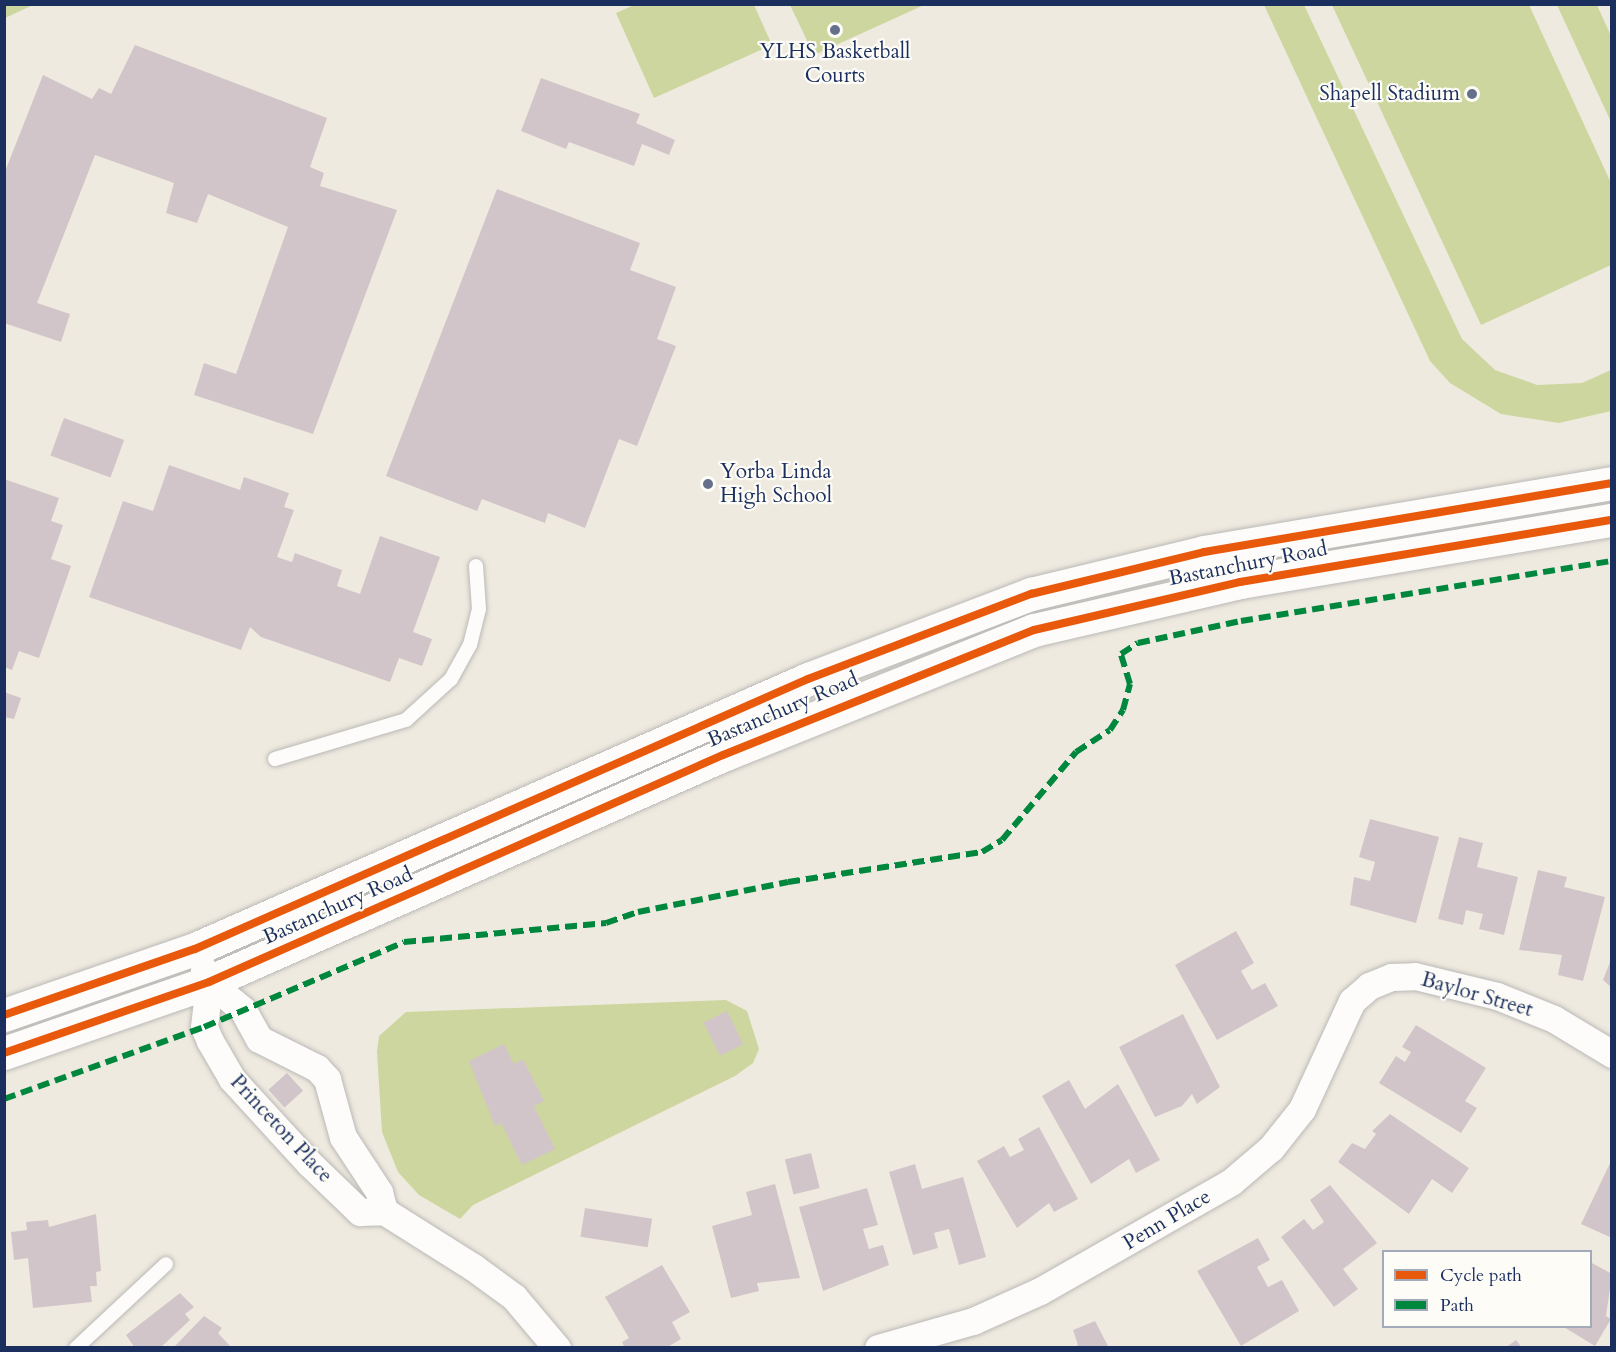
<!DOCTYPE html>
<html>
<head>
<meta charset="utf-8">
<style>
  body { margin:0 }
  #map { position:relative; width:1616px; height:1352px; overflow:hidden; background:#efeadf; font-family:Cardo,serif }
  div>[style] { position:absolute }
  .green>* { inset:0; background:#cdd69e }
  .building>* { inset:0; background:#d2c5c9; transform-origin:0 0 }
  .roads { filter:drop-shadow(0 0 2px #bab9b7) drop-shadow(0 0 2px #bab9b7) }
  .service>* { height:14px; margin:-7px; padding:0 7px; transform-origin:7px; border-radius:7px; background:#fdfcfa }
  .minor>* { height:27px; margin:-13.5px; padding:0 13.5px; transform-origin:13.5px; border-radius:13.5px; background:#fdfcfa }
  .secondary>* { height:33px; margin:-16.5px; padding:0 16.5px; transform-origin:16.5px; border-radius:16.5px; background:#fdfcfa }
  .quiet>* { height:6px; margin-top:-3px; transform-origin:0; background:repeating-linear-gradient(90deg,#00873e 0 12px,transparent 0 18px) }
  .cycleway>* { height:8px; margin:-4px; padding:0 4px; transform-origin:4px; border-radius:4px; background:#e8590c }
  .dots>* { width:16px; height:16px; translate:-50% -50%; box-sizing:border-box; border:3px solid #fdfcf7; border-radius:50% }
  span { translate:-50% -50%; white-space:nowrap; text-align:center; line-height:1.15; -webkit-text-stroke:4.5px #fdfcf7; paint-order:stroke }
  .poi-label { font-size:21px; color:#1b2f5e }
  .right { translate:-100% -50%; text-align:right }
  .left { translate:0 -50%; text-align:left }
  .street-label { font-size:21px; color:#1b2f5e }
  .frame { position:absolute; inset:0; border:6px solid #1b2f5e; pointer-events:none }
  .legend { position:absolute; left:1382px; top:1250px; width:210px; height:78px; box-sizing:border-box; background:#fdfcf7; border:2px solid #a3aaba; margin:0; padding:8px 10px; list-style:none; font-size:18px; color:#1b2f5e }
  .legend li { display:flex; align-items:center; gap:12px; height:30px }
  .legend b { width:30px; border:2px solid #a3aaba }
</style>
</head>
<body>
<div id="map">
  <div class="green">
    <div style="clip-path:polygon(5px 4px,33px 4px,33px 5px,5px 18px)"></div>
    <div style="clip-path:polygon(634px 5px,754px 5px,772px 45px,654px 98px,616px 13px)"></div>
    <div style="clip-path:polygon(790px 5px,924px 5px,814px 55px)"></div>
    <div style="clip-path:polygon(1264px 5px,1304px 5px,1462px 339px,1495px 370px,1537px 385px,1582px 383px,1611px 370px,1611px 411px,1559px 423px,1501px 414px,1450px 383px,1430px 361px)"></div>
    <div style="clip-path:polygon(1332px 5px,1529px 5px,1611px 183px,1611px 265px,1481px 325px)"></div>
    <div style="clip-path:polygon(1557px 5px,1597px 5px,1611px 36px,1611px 122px)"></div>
    <div style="clip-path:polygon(726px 1000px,747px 1011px,759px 1049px,753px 1063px,735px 1076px,473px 1205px,460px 1219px,419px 1195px,398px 1172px,382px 1132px,377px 1052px,379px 1036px,406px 1012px)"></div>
  </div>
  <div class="building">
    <div style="clip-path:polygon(135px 45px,327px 118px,310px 167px,324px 173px,320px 186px,397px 210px,313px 434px,194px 395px,204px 363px,236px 374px,288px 227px,208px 194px,197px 223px,166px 213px,174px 183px,95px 155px,37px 303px,70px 314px,61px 342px,4px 323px,4px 174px,43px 75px,92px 99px,99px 88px,111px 94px)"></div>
    <div style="clip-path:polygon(541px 78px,640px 114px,636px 123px,675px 140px,669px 155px,642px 144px,634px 166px,569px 142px,566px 149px,521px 131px)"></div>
    <div style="clip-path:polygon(497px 189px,640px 243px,630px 270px,676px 287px,657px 339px,676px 346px,637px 446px,619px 439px,585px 528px,548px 513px,545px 523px,482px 499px,477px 511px,386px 476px)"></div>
    <div style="left:64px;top:418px;width:64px;height:40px;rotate:20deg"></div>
    <div style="clip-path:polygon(169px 465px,240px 490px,244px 477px,289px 493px,284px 507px,294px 510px,277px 557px,292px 562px,295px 553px,342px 570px,337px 586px,360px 594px,380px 536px,440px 557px,413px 632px,432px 639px,422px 666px,399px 658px,390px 682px,261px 637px,250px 627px,241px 650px,89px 597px,123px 501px,153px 511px)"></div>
    <div style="clip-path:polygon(4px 479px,59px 498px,51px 521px,63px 525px,51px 559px,71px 566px,39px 658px,19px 651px,12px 670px,4px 667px)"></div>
    <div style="clip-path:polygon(4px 692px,21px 698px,14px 719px,4px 717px)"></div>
    <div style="clip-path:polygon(1370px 819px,1439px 837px,1416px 923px,1350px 905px,1354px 877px,1370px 881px,1375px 862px,1359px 857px)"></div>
    <div style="clip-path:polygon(1459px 837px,1483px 843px,1477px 867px,1518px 877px,1504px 935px,1479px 929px,1483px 914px,1466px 910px,1463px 925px,1438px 919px)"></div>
    <div style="clip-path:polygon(1538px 870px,1567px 877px,1564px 887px,1605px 897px,1583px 981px,1558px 975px,1562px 955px,1519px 950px)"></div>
    <div style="clip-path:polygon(1236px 931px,1254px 963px,1241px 971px,1252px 990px,1265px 983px,1278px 1006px,1217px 1040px,1175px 965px)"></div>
    <div style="clip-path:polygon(1612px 957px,1612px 988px,1603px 980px)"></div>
    <div style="left:727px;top:1011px;width:37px;height:26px;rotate:64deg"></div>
    <div style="clip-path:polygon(1183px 1014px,1220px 1087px,1197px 1104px,1192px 1094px,1182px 1106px,1155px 1117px,1119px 1047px)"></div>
    <div style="clip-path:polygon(1416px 1025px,1486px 1068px,1465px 1101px,1477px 1108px,1461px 1133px,1379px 1083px,1396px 1056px,1405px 1062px,1411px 1052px,1402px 1047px)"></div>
    <div style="clip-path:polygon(504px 1044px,514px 1064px,523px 1059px,544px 1101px,534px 1106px,555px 1149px,522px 1165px,501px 1123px,495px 1126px,469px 1061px)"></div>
    <div style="left:287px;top:1073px;width:24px;height:25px;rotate:48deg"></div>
    <div style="clip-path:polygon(1069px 1080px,1085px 1109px,1118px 1084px,1160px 1160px,1136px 1173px,1129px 1159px,1091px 1184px,1042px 1096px)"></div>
    <div style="clip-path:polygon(1390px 1114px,1469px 1168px,1452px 1193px,1432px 1179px,1409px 1214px,1338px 1162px,1352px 1143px,1365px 1149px,1376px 1134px,1372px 1131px)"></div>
    <div style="clip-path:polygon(1039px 1127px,1078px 1199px,1054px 1212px,1049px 1203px,1017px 1228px,977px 1161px,1004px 1146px,1010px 1157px,1024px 1150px,1018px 1139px)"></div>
    <div style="left:811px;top:1153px;width:36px;height:27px;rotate:76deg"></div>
    <div style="clip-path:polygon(1612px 1159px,1612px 1238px,1581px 1224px)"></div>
    <div style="clip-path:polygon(915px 1164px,922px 1189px,963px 1177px,986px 1257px,959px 1265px,949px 1229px,934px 1233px,938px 1248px,913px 1255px,889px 1172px)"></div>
    <div style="clip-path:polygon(775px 1184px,800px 1278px,757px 1283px,759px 1291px,731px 1298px,712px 1226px,752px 1215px,746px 1192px)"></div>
    <div style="clip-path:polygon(1330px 1185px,1377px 1243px,1343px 1269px,1358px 1289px,1334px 1307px,1281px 1237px,1304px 1219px,1313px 1230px,1324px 1222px,1310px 1200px)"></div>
    <div style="clip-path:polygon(867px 1188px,878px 1225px,863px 1229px,869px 1249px,883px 1245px,889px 1265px,823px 1291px,799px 1207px)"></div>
    <div style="left:585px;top:1208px;width:68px;height:29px;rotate:9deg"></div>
    <div style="clip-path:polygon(96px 1214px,101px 1271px,96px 1272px,97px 1286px,90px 1286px,92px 1302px,33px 1308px,28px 1258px,14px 1260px,11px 1232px,27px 1230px,26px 1222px,48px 1220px,49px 1227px)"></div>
    <div style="clip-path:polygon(1258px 1238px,1270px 1260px,1257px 1267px,1268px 1287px,1282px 1280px,1299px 1311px,1241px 1346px,1197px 1271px)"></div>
    <div style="clip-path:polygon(1590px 1262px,1612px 1274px,1606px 1316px,1611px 1319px,1595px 1346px,1562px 1326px,1590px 1326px)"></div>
    <div style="clip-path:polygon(662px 1265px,690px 1312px,672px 1322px,681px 1339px,666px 1348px,625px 1348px,622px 1342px,629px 1338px,605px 1297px)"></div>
    <div style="clip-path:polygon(180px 1293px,194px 1307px,185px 1314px,190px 1320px,160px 1348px,135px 1348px,126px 1335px)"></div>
    <div style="clip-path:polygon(204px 1316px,222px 1328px,218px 1333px,230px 1346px,173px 1348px)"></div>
    <div style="clip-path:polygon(1095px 1321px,1109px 1348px,1073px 1348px,1078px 1345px,1073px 1330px)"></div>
    <div style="clip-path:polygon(1516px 1340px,1522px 1348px,1505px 1348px)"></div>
  </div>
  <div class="roads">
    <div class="service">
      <div style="left:275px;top:759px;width:137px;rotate:-16.6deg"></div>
      <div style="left:406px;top:720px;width:61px;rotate:-42.3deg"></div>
      <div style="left:451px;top:679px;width:39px;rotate:-61deg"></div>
      <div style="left:470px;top:645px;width:37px;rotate:-76deg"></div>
      <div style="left:479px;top:609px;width:43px;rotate:-94deg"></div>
      <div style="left:76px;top:1348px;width:123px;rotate:-43deg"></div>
    </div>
    <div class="minor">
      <div style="left:204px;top:970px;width:13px;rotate:67deg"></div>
      <div style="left:209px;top:982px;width:44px;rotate:39.5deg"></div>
      <div style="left:243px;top:1010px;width:33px;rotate:61deg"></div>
      <div style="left:259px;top:1039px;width:65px;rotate:26.6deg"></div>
      <div style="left:317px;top:1068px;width:15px;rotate:48deg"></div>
      <div style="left:327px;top:1079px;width:60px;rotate:74.6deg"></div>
      <div style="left:343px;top:1137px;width:66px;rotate:56.8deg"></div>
      <div style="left:379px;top:1192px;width:20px;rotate:75deg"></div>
      <div style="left:209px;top:982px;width:45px;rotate:96.3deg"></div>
      <div style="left:204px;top:1027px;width:15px;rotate:67deg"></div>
      <div style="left:210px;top:1041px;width:44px;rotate:59.9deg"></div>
      <div style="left:232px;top:1079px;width:114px;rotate:47.5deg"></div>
      <div style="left:309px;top:1163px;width:71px;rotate:43.9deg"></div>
      <div style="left:360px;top:1212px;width:24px;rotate:-2deg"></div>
      <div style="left:384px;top:1211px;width:105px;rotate:32.2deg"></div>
      <div style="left:473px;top:1267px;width:51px;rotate:36.2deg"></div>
      <div style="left:514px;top:1297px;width:67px;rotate:49.9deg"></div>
      <div style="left:878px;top:1348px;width:99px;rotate:-15.9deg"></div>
      <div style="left:973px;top:1321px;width:73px;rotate:-24.1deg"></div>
      <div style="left:1040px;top:1291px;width:220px;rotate:-29.7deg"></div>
      <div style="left:1231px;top:1182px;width:52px;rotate:-40.4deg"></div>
      <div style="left:1271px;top:1148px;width:50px;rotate:-51.5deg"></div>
      <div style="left:1302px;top:1109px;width:119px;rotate:-65.2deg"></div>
      <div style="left:1352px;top:1001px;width:23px;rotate:-41deg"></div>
      <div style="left:1369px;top:986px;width:24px;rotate:-22deg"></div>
      <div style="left:1391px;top:977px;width:24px;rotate:-2deg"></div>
      <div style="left:1415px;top:976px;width:84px;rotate:13.7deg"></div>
      <div style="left:1497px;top:996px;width:61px;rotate:22deg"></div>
      <div style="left:1554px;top:1019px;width:68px;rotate:31.1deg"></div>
    </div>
    <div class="secondary">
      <div style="left:4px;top:1015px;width:202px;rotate:-19.1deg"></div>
      <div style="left:195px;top:949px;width:670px;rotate:-23.77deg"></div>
      <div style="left:808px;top:679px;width:239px;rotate:-20.9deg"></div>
      <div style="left:1031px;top:594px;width:178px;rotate:-13.6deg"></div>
      <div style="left:1204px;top:552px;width:414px;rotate:-9.6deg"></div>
      <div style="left:4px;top:1053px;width:217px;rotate:-19.1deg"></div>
      <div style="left:209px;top:982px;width:562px;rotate:-23.83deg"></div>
      <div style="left:723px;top:755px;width:335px;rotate:-21.9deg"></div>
      <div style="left:1034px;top:630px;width:212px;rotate:-13.1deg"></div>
      <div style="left:1240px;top:582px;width:377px;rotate:-9.5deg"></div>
    </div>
  </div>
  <div class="quiet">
    <div style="left:4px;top:1099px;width:213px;rotate:-19.8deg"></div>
    <div style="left:204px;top:1027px;width:217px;rotate:-23deg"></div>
    <div style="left:404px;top:942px;width:203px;rotate:-5.4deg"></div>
    <div style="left:606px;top:923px;width:34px;rotate:-19deg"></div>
    <div style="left:638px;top:912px;width:153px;rotate:-11.3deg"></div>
    <div style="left:788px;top:882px;width:196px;rotate:-8.8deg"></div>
    <div style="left:982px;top:852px;width:23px;rotate:-31deg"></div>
    <div style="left:1002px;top:840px;width:115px;rotate:-49.9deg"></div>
    <div style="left:1076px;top:752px;width:40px;rotate:-32.9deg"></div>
    <div style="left:1110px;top:730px;width:24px;rotate:-57deg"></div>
    <div style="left:1123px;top:710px;width:27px;rotate:-75deg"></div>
    <div style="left:1130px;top:684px;width:31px;rotate:-107deg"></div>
    <div style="left:1121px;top:654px;width:20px;rotate:-33deg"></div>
    <div style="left:1138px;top:643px;width:105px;rotate:-12.1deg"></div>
    <div style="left:1241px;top:621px;width:376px;rotate:-9.2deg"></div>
  </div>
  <div class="cycleway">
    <div style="left:4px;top:1015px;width:202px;rotate:-19.1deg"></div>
    <div style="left:195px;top:949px;width:670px;rotate:-23.77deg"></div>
    <div style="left:808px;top:679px;width:239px;rotate:-20.9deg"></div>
    <div style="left:1031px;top:594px;width:178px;rotate:-13.6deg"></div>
    <div style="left:1204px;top:552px;width:414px;rotate:-9.6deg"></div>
    <div style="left:4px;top:1053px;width:217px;rotate:-19.1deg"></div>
    <div style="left:209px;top:982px;width:562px;rotate:-23.83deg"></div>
    <div style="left:723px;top:755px;width:335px;rotate:-21.9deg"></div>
    <div style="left:1034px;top:630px;width:212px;rotate:-13.1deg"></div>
    <div style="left:1240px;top:582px;width:377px;rotate:-9.5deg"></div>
  </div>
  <div class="dots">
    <div style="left:835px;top:30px;background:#65708b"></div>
    <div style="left:1472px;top:94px;background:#65708b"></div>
    <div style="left:708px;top:484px;background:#65708b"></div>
  </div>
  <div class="poi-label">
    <span style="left:835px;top:64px">YLHS Basketball<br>Courts</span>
    <span class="right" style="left:1460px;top:94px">Shapell Stadium</span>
    <span class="left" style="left:720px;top:484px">Yorba Linda<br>High School</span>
  </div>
  <div class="street-label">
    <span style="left:1248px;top:564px;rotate:-11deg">Bastanchury Road</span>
    <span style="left:783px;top:710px;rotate:-23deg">Bastanchury Road</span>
    <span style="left:338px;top:906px;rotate:-24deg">Bastanchury Road</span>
    <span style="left:1477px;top:995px;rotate:16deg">Baylor Street</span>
    <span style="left:281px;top:1129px;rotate:47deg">Princeton Place</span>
    <span style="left:1167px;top:1220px;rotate:-31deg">Penn Place</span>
  </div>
  <div class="frame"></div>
  <ul class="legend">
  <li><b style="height:8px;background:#e8590c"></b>Cycle path</li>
  <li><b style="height:8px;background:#00873e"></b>Path</li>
  </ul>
</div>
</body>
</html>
